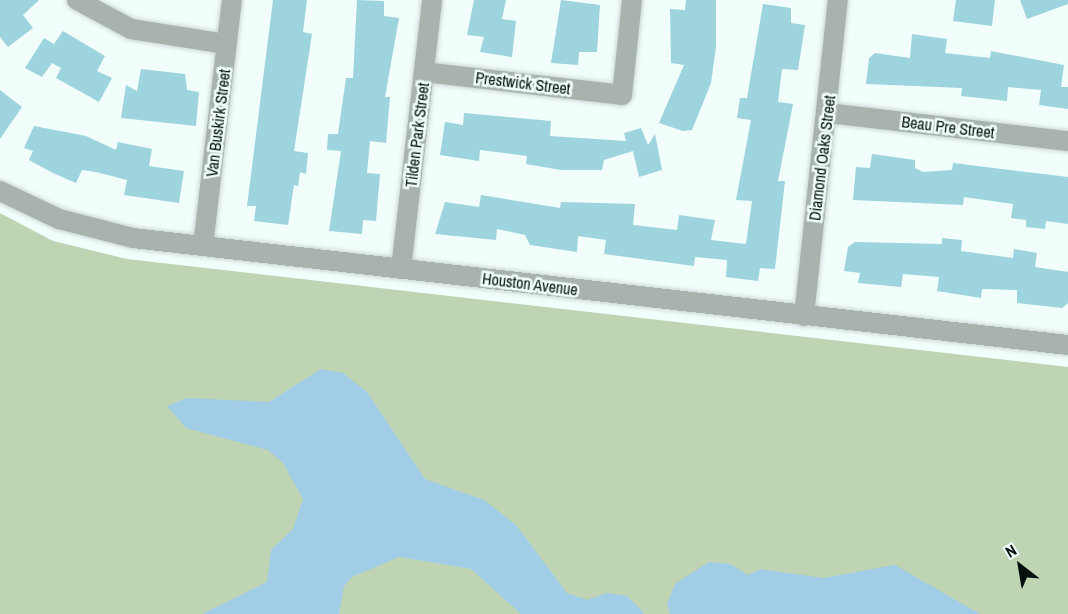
<!DOCTYPE html>
<html>
<head>
<meta charset="utf-8">
<style>
  body { margin:0 }
  #map { position:relative; width:1068px; height:614px; overflow:hidden; background:#f2fefc; font-family:"Archivo Narrow",sans-serif }
  div>[style] { position:absolute }
  .green>* { inset:0; background:#bed4b3 }
  .water>* { inset:0; background:#a1cde6 }
  .building>* { inset:0; background:#9dd4dd }
  .roads { filter:drop-shadow(0 0 2px #ccd8d6) drop-shadow(0 0 2px #ccd8d6) }
  .street>* { height:20px; margin:-10px; padding:0 10px; transform-origin:10px; border-radius:10px; background:#a9b3ad }
  span { translate:-50% -50%; white-space:nowrap; text-align:center; line-height:1.15; -webkit-text-stroke:5px #f2fefc; paint-order:stroke }
  .street-label { font-size:16px; color:#06110f }
  .north { position:absolute; left:990px; top:536px; width:60px; height:60px; -webkit-text-stroke:4px #f2fefc; paint-order:stroke; rotate:329deg; font-size:16px; font-weight:700; line-height:24px; text-align:center; color:#06110f }
  .north::after { content:''; display:block; margin:auto; width:21px; height:27px; background:#06110f; clip-path:polygon(50% 0,100% 100%,50% 72%,0 100%) }
</style>
</head>
<body>
<div id="map">
  <div class="green">
    <div style="clip-path:polygon(0 213px,53px 241px,127px 259px,1068px 367px,1068px 614px,0 614px)"></div>
  </div>
  <div class="water">
    <div style="clip-path:polygon(321px 369px,343px 373px,367px 392px,425px 479px,484px 500px,516px 525px,567px 593px,587px 600px,607px 593px,627px 596px,645px 614px,521px 614px,471px 569px,399px 557px,352px 577px,344px 586px,339px 614px,202px 614px,267px 582px,271px 550px,293px 529px,303px 499px,283px 463px,268px 450px,186px 428px,167px 406px,187px 398px,269px 402px)"></div>
    <div style="clip-path:polygon(709px 562px,730px 564px,748px 575px,761px 569px,823px 578px,895px 565px,980px 614px,670px 614px,667px 604px,675px 584px)"></div>
  </div>
  <div class="building">
    <div style="clip-path:polygon(0 0,39px 0,23px 15px,33px 28px,8px 47px,0 37px)"></div>
    <div style="clip-path:polygon(273px 0,307px 0,303px 32px,312px 34px,294px 151px,308px 153px,306px 174px,300px 172px,298px 186px,294px 185px,288px 225px,254px 221px,256px 206px,247px 206px)"></div>
    <div style="clip-path:polygon(357px 0,384px 1px,384px 16px,399px 18px,385px 97px,390px 97px,386px 143px,370px 141px,367px 173px,380px 174px,376px 221px,363px 220px,362px 234px,329px 231px,341px 151px,327px 150px,328px 134px,338px 134px,346px 78px,353px 78px)"></div>
    <div style="clip-path:polygon(474px 0,506px 0,502px 19px,516px 21px,512px 57px,480px 52px,484px 37px,467px 35px)"></div>
    <div style="clip-path:polygon(561px 0,600px 5px,597px 52px,579px 52px,578px 65px,551px 63px)"></div>
    <div style="clip-path:polygon(686px 0,716px 0,716px 47px,711px 83px,692px 130px,683px 131px,659px 123px,684px 65px,671px 63px,670px 9px,685px 10px)"></div>
    <div style="clip-path:polygon(956px 0,995px 0,992px 26px,953px 21px)"></div>
    <div style="clip-path:polygon(1020px 0,1068px 0,1068px 4px,1027px 19px)"></div>
    <div style="clip-path:polygon(763px 4px,791px 8px,791px 23px,805px 25px,798px 70px,782px 69px,778px 102px,793px 104px,778px 181px,785px 181px,775px 269px,760px 268px,758px 281px,726px 277px,727px 260px,695px 257px,694px 266px,604px 254px,606px 240px,578px 236px,577px 252px,530px 245px,525px 235px,497px 229px,496px 240px,435px 234px,445px 202px,479px 207px,481px 195px,560px 208px,561px 202px,635px 204px,633px 225px,677px 230px,679px 215px,715px 220px,711px 240px,746px 244px,752px 201px,736px 200px,751px 120px,737px 118px,740px 98px,747px 98px)"></div>
    <div style="clip-path:polygon(63px 31px,105px 56px,97px 71px,112px 78px,99px 102px,56px 78px,61px 68px,52px 63px,42px 77px,25px 68px,44px 38px,54px 44px)"></div>
    <div style="clip-path:polygon(912px 34px,947px 39px,945px 53px,990px 58px,991px 51px,1064px 65px,1061px 87px,1068px 87px,1068px 109px,1039px 105px,1041px 90px,1008px 87px,1007px 101px,961px 96px,962px 88px,866px 84px,869px 58px,875px 53px,910px 58px)"></div>
    <div style="clip-path:polygon(141px 69px,185px 74px,187px 90px,199px 92px,196px 126px,121px 118px,126px 85px,137px 91px)"></div>
    <div style="clip-path:polygon(0 90px,22px 107px,0 139px)"></div>
    <div style="clip-path:polygon(464px 113px,551px 121px,550px 136px,626px 141px,624px 133px,641px 128px,648px 145px,655px 134px,662px 170px,639px 177px,633px 151px,604px 160px,602px 170px,561px 170px,526px 164px,527px 156px,480px 150px,479px 161px,440px 155px,445px 122px,463px 125px)"></div>
    <div style="clip-path:polygon(34px 126px,86px 136px,116px 150px,118px 142px,152px 149px,149px 166px,184px 171px,179px 203px,124px 195px,127px 180px,96px 172px,82px 170px,76px 183px,53px 173px,29px 160px,33px 151px,24px 148px)"></div>
    <div style="clip-path:polygon(872px 154px,915px 160px,915px 168px,923px 172px,952px 170px,953px 163px,1068px 177px,1068px 224px,1046px 221px,1045px 229px,1026px 227px,1026px 220px,1011px 218px,1013px 204px,964px 197px,963px 205px,853px 200px,856px 167px,870px 168px)"></div>
    <div style="clip-path:polygon(942px 238px,962px 240px,961px 251px,1013px 258px,1014px 249px,1037px 253px,1035px 267px,1068px 272px,1068px 303px,1062px 308px,1017px 303px,1017px 290px,982px 289px,981px 298px,937px 291px,939px 277px,903px 274px,901px 287px,858px 283px,860px 273px,844px 271px,848px 247px,855px 242px,942px 244px)"></div>
  </div>
  <div class="roads">
    <div class="street">
      <div style="left:77px;top:0;width:61px;rotate:28.2deg"></div>
      <div style="left:131px;top:29px;width:97px;rotate:8.9deg"></div>
      <div style="left:424px;top:72px;width:199px;rotate:6.6deg"></div>
      <div style="left:622px;top:95px;width:96px;rotate:-84deg"></div>
      <div style="left:828px;top:113px;width:242px;rotate:6.7deg"></div>
      <div style="left:0;top:191px;width:65px;rotate:25.4deg"></div>
      <div style="left:59px;top:219px;width:76px;rotate:14.4deg"></div>
      <div style="left:133px;top:238px;width:941px;rotate:6.53deg"></div>
      <div style="left:203px;top:246px;width:248px;rotate:-83.3deg"></div>
      <div style="left:401px;top:269px;width:271px;rotate:-83.4deg"></div>
      <div style="left:804px;top:316px;width:318px;rotate:-83.9deg"></div>
    </div>
  </div>
  <div class="street-label">
    <span style="left:523px;top:83px;rotate:7deg">Prestwick Street</span>
    <span style="left:218px;top:123px;rotate:-83deg">Van Buskirk Street</span>
    <span style="left:948px;top:127px;rotate:7deg">Beau Pre Street</span>
    <span style="left:417px;top:135px;rotate:-83deg">Tilden Park Street</span>
    <span style="left:822px;top:158px;rotate:-83deg">Diamond Oaks Street</span>
    <span style="left:530px;top:284px;rotate:7deg">Houston Avenue</span>
  </div>
  <div class="north">N</div>
</div>
</body>
</html>
